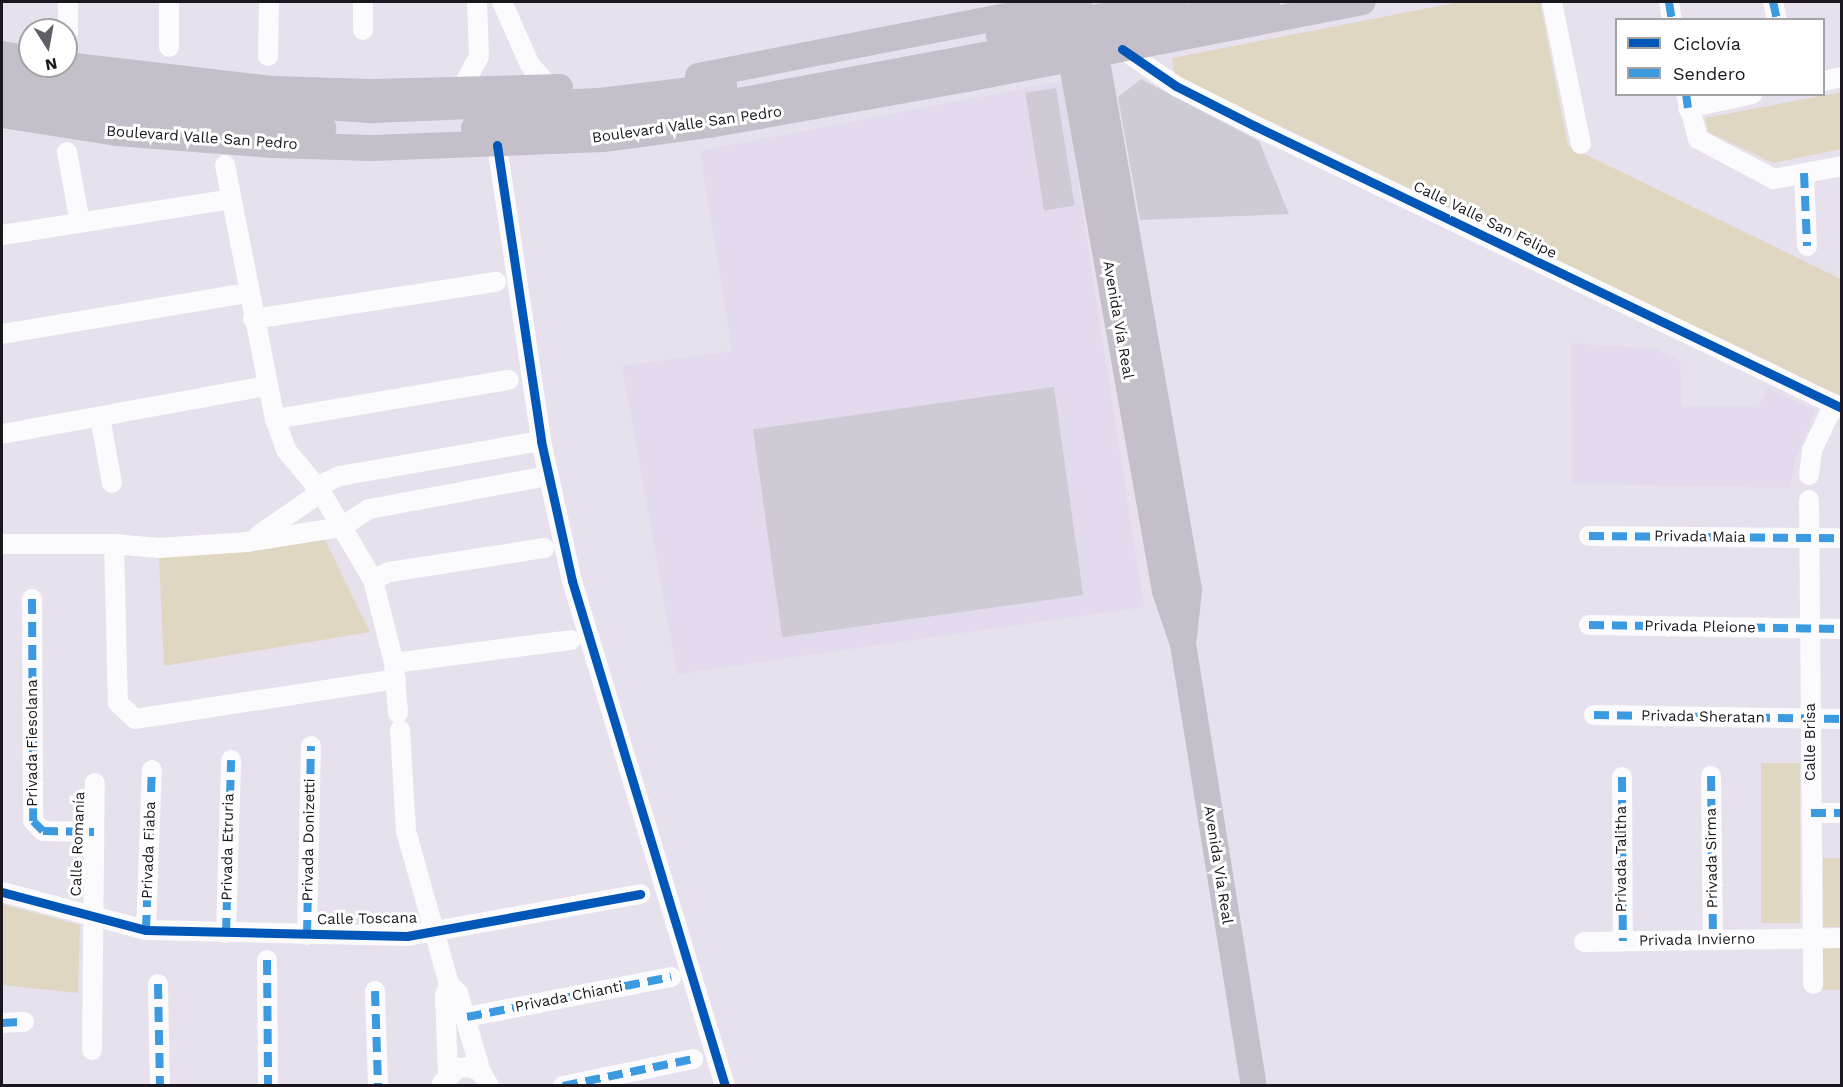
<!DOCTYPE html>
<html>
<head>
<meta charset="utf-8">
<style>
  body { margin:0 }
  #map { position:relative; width:1843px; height:1087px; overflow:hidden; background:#e6e1ec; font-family:"Work Sans",sans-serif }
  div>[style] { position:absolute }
  .built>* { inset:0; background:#e3daee }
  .green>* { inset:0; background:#e0d7c3; transform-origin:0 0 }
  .building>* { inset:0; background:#cfcbd4; transform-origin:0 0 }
  .minor>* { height:20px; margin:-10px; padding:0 10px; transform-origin:10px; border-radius:10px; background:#fbfafc }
  .major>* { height:26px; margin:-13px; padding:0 13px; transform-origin:13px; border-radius:13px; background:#c4bfc9 }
  .quiet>* { height:8px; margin-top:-4px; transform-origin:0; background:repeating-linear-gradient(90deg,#3b9ae0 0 15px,transparent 0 23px) }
  .cycleway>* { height:9px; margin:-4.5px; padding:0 4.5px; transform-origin:4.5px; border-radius:4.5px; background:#0057b8 }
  span { translate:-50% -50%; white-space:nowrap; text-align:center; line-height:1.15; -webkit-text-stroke:6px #fff; paint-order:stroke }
  .street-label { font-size:15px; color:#1a171f }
  .frame { position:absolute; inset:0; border:3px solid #1a171f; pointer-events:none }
  .legend { position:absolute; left:1615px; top:18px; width:210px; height:78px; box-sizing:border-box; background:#fff; border:2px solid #a3a2a5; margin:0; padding:8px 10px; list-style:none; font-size:18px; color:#1a171f }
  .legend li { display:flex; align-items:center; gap:12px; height:30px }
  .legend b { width:30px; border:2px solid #a3a2a5 }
  .north { position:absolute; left:18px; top:18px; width:60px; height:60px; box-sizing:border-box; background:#fff; border:2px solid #a3a2a5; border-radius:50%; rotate:169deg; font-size:16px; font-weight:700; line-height:24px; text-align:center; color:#1a171f }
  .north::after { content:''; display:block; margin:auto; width:21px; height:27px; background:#615e67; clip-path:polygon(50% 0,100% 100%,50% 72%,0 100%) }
</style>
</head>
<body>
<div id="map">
  <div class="built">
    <div style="clip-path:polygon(1062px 81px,1144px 607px,677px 674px,622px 366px,732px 351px,700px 151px)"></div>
    <div style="clip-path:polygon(1571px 343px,1656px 349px,1680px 361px,1682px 407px,1758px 407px,1767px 388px,1815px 411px,1795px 460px,1790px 488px,1572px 484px)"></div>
  </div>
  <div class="green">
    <div style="clip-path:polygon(1459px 2px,1540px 2px,1568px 146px,1841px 279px,1841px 397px,1175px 75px,1172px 58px)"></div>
    <div style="clip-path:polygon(1841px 92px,1841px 149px,1773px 163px,1708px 132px,1705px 118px)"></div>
    <div style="clip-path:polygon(322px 534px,370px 632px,164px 666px,159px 558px)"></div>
    <div style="left:1761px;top:763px;width:39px;height:160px"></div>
    <div style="left:1841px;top:858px;width:69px;height:18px;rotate:90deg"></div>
    <div style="clip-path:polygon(2px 904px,80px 925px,78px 993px,2px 985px)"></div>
    <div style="left:1821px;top:948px;width:20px;height:42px"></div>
  </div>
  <div class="building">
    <div style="clip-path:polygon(1141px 79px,1259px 141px,1289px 214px,1140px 220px,1118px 97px)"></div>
    <div style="left:1056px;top:88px;width:119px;height:31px;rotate:81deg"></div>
    <div style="left:1054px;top:387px;width:210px;height:304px;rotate:82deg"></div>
  </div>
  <div class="minor">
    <div style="left:68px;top:2px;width:32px;rotate:90deg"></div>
    <div style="left:502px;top:2px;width:69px;rotate:66deg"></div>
    <div style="left:530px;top:65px;width:30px;rotate:48deg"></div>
    <div style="left:1552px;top:2px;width:145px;rotate:78.5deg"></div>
    <div style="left:1669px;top:2px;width:18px;rotate:81deg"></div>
    <div style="left:1773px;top:2px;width:18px;rotate:77deg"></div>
    <div style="left:363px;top:30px;width:28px;rotate:-90deg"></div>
    <div style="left:169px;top:47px;width:45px;rotate:-90deg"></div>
    <div style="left:1122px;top:49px;width:65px;rotate:34.4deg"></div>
    <div style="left:1176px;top:86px;width:89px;rotate:26.9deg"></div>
    <div style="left:1255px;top:126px;width:651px;rotate:25.66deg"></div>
    <div style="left:268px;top:56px;width:54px;rotate:-88.9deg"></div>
    <div style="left:1824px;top:81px;width:18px;rotate:-13deg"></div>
    <div style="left:461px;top:90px;width:38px;rotate:-62deg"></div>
    <div style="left:479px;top:56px;width:54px;rotate:-92.1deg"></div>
    <div style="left:1686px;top:94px;width:47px;rotate:75.1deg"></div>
    <div style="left:1698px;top:139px;width:86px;rotate:27.8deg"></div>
    <div style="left:1774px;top:179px;width:69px;rotate:-10.8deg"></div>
    <div style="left:1688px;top:108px;width:66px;rotate:-12.2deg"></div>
    <div style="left:497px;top:145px;width:299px;rotate:81.5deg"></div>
    <div style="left:541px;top:441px;width:143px;rotate:77.5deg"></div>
    <div style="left:572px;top:581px;width:528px;rotate:73.14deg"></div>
    <div style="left:67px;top:152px;width:72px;rotate:79.6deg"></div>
    <div style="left:225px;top:165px;width:259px;rotate:78.9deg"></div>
    <div style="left:275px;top:419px;width:33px;rotate:70deg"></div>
    <div style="left:286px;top:450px;width:55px;rotate:50.2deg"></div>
    <div style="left:321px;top:492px;width:102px;rotate:59.4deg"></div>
    <div style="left:373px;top:580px;width:86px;rotate:75.8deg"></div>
    <div style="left:394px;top:663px;width:50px;rotate:85.4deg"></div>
    <div style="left:1804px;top:173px;width:73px;rotate:87.6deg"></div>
    <div style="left:2px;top:235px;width:232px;rotate:-8.9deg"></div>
    <div style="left:253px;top:319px;width:246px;rotate:-8.7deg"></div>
    <div style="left:2px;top:334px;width:249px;rotate:-9.5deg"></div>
    <div style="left:100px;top:417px;width:67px;rotate:79.7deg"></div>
    <div style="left:275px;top:419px;width:237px;rotate:-9.5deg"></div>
    <div style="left:2px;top:434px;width:268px;rotate:-10.3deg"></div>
    <div style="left:1809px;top:475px;width:25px;rotate:-83deg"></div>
    <div style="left:1812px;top:450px;width:51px;rotate:-64.4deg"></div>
    <div style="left:316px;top:487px;width:26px;rotate:-25deg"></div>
    <div style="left:340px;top:476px;width:204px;rotate:-9.9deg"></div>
    <div style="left:1809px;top:500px;width:484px;rotate:89.5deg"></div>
    <div style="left:259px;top:535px;width:75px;rotate:-34.7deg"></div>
    <div style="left:1589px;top:536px;width:253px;rotate:0.5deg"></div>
    <div style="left:2px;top:544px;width:112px"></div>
    <div style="left:114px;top:544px;width:159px;rotate:88.6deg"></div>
    <div style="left:118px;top:703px;width:23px;rotate:43deg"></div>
    <div style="left:135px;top:719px;width:264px;rotate:-8.7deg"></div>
    <div style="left:114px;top:544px;width:45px;rotate:5.1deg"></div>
    <div style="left:159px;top:548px;width:88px;rotate:-3.9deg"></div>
    <div style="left:247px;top:542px;width:96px;rotate:-9deg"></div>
    <div style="left:342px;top:527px;width:32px;rotate:-34deg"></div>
    <div style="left:369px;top:509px;width:181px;rotate:-10.5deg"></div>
    <div style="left:373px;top:580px;width:18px;rotate:-27deg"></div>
    <div style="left:389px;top:572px;width:157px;rotate:-8.8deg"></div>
    <div style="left:32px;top:599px;width:222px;rotate:89.7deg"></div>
    <div style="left:33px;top:821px;width:14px;rotate:45deg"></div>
    <div style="left:43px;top:831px;width:51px;rotate:1.1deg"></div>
    <div style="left:1589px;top:625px;width:253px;rotate:0.9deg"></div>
    <div style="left:394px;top:663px;width:178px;rotate:-7.4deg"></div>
    <div style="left:1594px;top:715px;width:248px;rotate:0.9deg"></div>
    <div style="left:400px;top:730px;width:101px;rotate:86.6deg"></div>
    <div style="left:406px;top:831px;width:159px;rotate:74.3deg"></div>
    <div style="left:449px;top:984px;width:13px;rotate:108deg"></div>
    <div style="left:445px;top:996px;width:78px;rotate:87.8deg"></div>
    <div style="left:1711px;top:776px;width:164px;rotate:89.3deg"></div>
    <div style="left:1622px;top:777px;width:164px;rotate:89.7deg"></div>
    <div style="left:1811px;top:813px;width:31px"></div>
    <div style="left:2px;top:892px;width:149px;rotate:14.8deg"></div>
    <div style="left:146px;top:930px;width:261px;rotate:1.3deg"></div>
    <div style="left:407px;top:936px;width:237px;rotate:-10.2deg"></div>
    <div style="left:146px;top:930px;width:160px;rotate:-87.9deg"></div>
    <div style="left:226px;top:933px;width:173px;rotate:-88.3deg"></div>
    <div style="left:307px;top:935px;width:189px;rotate:-88.8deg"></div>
    <div style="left:1584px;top:942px;width:258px;rotate:-0.9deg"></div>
    <div style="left:267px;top:960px;width:126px;rotate:89.5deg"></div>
    <div style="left:158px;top:984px;width:102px;rotate:88.9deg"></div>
    <div style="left:449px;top:984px;width:13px;rotate:45deg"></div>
    <div style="left:458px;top:993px;width:82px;rotate:73.8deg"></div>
    <div style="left:375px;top:991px;width:95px;rotate:88.2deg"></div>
    <div style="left:467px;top:1017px;width:208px;rotate:-11.1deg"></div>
    <div style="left:2px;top:1023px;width:22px;rotate:-3deg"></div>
    <div style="left:92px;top:1050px;width:267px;rotate:-89.4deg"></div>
    <div style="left:442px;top:1083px;width:22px;rotate:-43deg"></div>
    <div style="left:458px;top:1068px;width:12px;rotate:-5deg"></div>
    <div style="left:470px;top:1067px;width:12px;rotate:24deg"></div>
    <div style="left:481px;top:1072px;width:16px;rotate:60deg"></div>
    <div style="left:563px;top:1086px;width:133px;rotate:-11.7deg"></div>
  </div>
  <div class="major">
    <div style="left:1041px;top:2px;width:64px;rotate:62.2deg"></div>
    <div style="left:1071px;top:59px;width:540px;rotate:79.98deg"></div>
    <div style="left:1165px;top:591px;width:56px;rotate:71.2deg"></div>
    <div style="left:1183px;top:644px;width:448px;rotate:80.9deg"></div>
    <div style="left:999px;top:36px;width:179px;rotate:-10.9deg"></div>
    <div style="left:1093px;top:38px;width:560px;rotate:80.13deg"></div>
    <div style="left:1189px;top:590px;width:47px;rotate:96.1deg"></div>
    <div style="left:2px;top:54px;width:28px;rotate:10deg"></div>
    <div style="left:66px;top:65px;width:207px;rotate:6.6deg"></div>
    <div style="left:272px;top:89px;width:100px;rotate:1.7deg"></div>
    <div style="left:372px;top:92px;width:188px;rotate:-1.5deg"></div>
    <div style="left:2px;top:76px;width:122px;rotate:8.5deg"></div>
    <div style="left:123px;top:94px;width:251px;rotate:3.7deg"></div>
    <div style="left:373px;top:110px;width:227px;rotate:-2.3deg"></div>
    <div style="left:600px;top:101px;width:125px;rotate:-6.9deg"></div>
    <div style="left:698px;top:76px;width:389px;rotate:-11deg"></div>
    <div style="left:2px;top:96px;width:118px;rotate:8.3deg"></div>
    <div style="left:119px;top:113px;width:205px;rotate:4.2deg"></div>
    <div style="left:2px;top:115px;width:116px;rotate:8.9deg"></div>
    <div style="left:117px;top:133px;width:156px;rotate:4.4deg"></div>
    <div style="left:273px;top:145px;width:99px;rotate:1.7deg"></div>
    <div style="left:372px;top:148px;width:232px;rotate:-2.2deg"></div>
    <div style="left:604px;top:139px;width:106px;rotate:-7.6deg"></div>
    <div style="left:709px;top:125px;width:262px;rotate:-10.1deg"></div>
    <div style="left:967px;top:79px;width:403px;rotate:-11deg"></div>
    <div style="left:474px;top:128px;width:129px;rotate:-3.5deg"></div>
    <div style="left:603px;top:120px;width:104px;rotate:-7.2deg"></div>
    <div style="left:706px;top:107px;width:571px;rotate:-10.6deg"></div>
  </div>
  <div class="quiet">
    <div style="left:1669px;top:2px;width:18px;rotate:81deg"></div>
    <div style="left:1773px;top:2px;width:18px;rotate:77deg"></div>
    <div style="left:1686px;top:94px;width:14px;rotate:82deg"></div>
    <div style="left:1804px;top:173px;width:73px;rotate:87.6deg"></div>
    <div style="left:1589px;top:536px;width:253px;rotate:0.5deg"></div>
    <div style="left:32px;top:599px;width:222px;rotate:89.7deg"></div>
    <div style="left:33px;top:821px;width:14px;rotate:45deg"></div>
    <div style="left:43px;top:831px;width:51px;rotate:1.1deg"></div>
    <div style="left:1589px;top:625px;width:253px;rotate:0.9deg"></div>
    <div style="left:1594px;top:715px;width:248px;rotate:0.9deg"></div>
    <div style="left:1711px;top:776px;width:164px;rotate:89.3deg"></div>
    <div style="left:1622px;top:777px;width:164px;rotate:89.7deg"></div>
    <div style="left:1811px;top:813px;width:31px"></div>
    <div style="left:146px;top:930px;width:160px;rotate:-87.9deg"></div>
    <div style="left:226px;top:933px;width:173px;rotate:-88.3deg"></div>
    <div style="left:307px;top:935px;width:189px;rotate:-88.8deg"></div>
    <div style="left:267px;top:960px;width:126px;rotate:89.5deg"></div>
    <div style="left:158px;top:984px;width:102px;rotate:88.9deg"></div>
    <div style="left:375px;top:991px;width:95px;rotate:88.2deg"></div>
    <div style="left:467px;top:1017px;width:208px;rotate:-11.1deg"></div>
    <div style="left:2px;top:1023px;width:22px;rotate:-3deg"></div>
    <div style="left:563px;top:1086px;width:133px;rotate:-11.7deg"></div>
  </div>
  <div class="cycleway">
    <div style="left:1122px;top:49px;width:65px;rotate:34.4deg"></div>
    <div style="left:1176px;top:86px;width:89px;rotate:26.9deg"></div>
    <div style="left:1255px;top:126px;width:651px;rotate:25.66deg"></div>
    <div style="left:497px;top:145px;width:299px;rotate:81.5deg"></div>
    <div style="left:541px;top:441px;width:143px;rotate:77.5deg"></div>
    <div style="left:572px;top:581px;width:528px;rotate:73.14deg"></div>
    <div style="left:2px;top:892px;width:149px;rotate:14.8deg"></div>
    <div style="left:146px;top:930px;width:261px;rotate:1.3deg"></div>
    <div style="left:407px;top:936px;width:237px;rotate:-10.2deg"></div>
  </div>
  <div class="street-label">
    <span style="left:687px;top:125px;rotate:-8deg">Boulevard Valle San Pedro</span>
    <span style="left:202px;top:138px;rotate:4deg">Boulevard Valle San Pedro</span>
    <span style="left:1485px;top:220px;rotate:26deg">Calle Valle San Felipe</span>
    <span style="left:1118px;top:320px;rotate:80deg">Avenida Vía Real</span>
    <span style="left:1700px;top:537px;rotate:1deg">Privada Maia</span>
    <span style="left:1700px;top:627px;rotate:1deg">Privada Pleione</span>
    <span style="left:1703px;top:717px;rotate:1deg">Privada Sheratan</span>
    <span style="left:1811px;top:742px;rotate:-90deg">Calle Brisa</span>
    <span style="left:33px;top:743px;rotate:-90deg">Privada Fiesolana</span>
    <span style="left:309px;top:840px;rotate:-89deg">Privada Donizetti</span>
    <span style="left:78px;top:844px;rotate:-88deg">Calle Romanía</span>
    <span style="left:228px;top:847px;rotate:-89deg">Privada Etruria</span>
    <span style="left:149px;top:850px;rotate:-88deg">Privada Fiaba</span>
    <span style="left:1712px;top:858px;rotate:-91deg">Privada Sirma</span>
    <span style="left:1622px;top:859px;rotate:-90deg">Privada Talitha</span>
    <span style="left:1218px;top:865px;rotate:81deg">Avenida Vía Real</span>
    <span style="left:367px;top:919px;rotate:-1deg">Calle Toscana</span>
    <span style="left:1697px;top:940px;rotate:-1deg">Privada Invierno</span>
    <span style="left:569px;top:997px;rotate:-11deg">Privada Chianti</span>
  </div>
  <div class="frame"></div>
  <ul class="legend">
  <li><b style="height:8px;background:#0057b8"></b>Ciclovía</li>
  <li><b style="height:8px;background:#3b9ae0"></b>Sendero</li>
  </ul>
  <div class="north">N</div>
</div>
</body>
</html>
